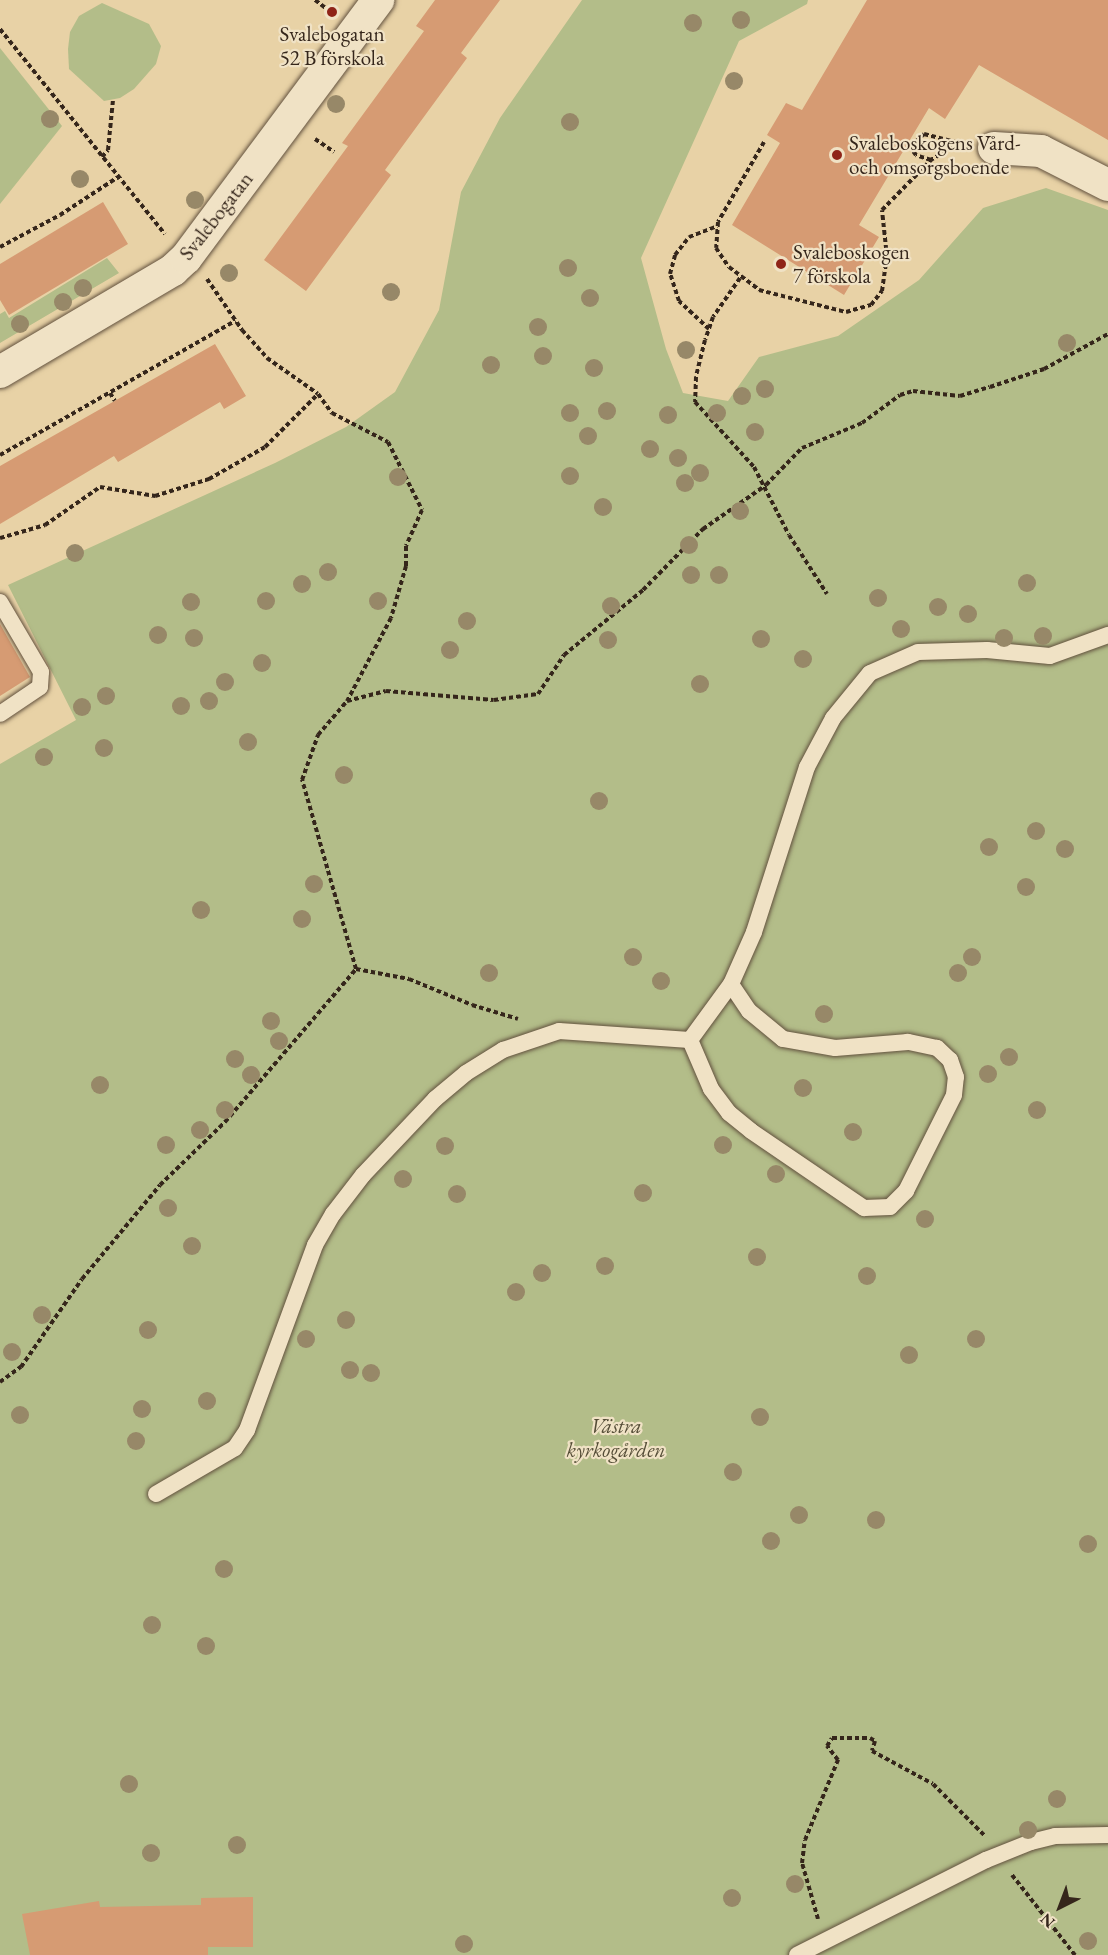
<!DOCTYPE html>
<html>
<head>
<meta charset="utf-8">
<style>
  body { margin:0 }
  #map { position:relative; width:1108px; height:1955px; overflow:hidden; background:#e8d2a6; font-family:"EB Garamond",serif }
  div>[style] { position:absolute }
  .green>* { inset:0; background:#b3bd89 }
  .building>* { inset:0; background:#d69b73 }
  .path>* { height:4px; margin-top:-2px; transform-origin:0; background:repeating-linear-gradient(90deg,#35261b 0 4.5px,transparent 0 7.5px) }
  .roads { filter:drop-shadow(0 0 2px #62513e) drop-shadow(0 0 2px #62513e) }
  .lane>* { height:16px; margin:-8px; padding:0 8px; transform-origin:8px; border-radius:8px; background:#f0e2c5 }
  .street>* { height:32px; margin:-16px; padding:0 16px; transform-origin:16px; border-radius:16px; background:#f0e2c5 }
  .trees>* { width:18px; height:18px; margin:-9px; border-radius:50%; background:#978868 }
  .dots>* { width:16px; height:16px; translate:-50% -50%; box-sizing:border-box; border:3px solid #f0e2c5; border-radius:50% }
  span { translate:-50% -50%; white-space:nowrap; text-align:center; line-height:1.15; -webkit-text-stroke:4.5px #f0e2c5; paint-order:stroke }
  .poi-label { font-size:21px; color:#35261b }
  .left { translate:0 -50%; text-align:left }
  .street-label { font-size:21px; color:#35261b }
  .park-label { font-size:21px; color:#544c36; font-style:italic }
  .north { position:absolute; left:1030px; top:1877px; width:60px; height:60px; -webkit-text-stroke:4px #f0e2c5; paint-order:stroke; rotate:222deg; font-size:16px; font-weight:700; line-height:24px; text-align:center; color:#35261b }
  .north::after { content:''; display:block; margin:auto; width:21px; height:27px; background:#35261b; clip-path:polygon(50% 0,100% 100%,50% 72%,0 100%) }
</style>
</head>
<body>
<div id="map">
  <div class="green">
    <div style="clip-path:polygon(582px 0,808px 0,807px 4px,739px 41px,641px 258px,666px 349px,683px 393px,728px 401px,759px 357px,838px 336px,919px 280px,983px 208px,1046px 188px,1108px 210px,1108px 1955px,0 1955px,0 764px,76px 720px,8px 585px,275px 463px,346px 427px,395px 392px,439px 310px,461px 192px,500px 118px)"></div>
    <div style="clip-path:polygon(102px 3px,149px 24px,161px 46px,156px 64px,134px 89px,120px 98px,104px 101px,69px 69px,68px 49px,70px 32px,79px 16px)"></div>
    <div style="clip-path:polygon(0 48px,62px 126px,0 204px)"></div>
    <div style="clip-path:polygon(107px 258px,119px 273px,0 343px,0 314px,5px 311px,9px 318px)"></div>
  </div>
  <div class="building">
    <div style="clip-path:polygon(435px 0,500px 0,461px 53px,467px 58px,385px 170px,391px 175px,306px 291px,264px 260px,348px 146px,342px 143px,424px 31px,416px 26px)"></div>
    <div style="clip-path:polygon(867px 0,1108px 0,1108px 140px,979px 65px,945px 119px,929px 108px,859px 225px,879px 237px,844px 295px,732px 225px,780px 143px,767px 135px,786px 103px,802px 110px)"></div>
    <div style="clip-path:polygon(103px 202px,128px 244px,9px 315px,0 300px,0 264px)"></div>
    <div style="clip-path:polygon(215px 344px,246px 396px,224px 409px,220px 402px,118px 462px,114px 456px,0 524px,0 466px)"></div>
    <div style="clip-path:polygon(0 624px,30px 677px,0 696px)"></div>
    <div style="clip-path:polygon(253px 1897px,253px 1947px,208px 1947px,208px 1955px,30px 1955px,22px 1914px,99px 1901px,100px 1907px,201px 1905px,201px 1898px)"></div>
  </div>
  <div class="path">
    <div style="left:315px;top:0;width:20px;rotate:37deg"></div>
    <div style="left:0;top:29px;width:263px;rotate:51.2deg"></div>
    <div style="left:315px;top:139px;width:23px;rotate:34deg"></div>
    <div style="left:764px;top:142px;width:92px;rotate:119.9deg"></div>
    <div style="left:718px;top:222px;width:26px;rotate:94deg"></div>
    <div style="left:716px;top:248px;width:23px;rotate:56deg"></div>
    <div style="left:729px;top:267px;width:38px;rotate:37deg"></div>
    <div style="left:759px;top:290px;width:90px;rotate:14.2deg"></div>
    <div style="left:846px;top:312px;width:26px;rotate:-16deg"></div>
    <div style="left:871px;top:305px;width:18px;rotate:-52deg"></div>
    <div style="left:882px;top:291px;width:34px;rotate:-82deg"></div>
    <div style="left:887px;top:257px;width:47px;rotate:-96.1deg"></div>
    <div style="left:882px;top:210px;width:70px;rotate:-45.6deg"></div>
    <div style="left:959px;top:143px;width:33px;rotate:149deg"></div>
    <div style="left:931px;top:160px;width:16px;rotate:-162deg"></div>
    <div style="left:916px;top:155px;width:10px;rotate:-127deg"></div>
    <div style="left:910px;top:147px;width:19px;rotate:-43deg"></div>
    <div style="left:924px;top:134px;width:40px;rotate:14.4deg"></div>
    <div style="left:102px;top:157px;width:9px;rotate:-49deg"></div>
    <div style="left:108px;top:150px;width:50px;rotate:-84.3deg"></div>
    <div style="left:0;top:247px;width:68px;rotate:-28.1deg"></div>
    <div style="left:60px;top:215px;width:69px;rotate:-33.2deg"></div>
    <div style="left:740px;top:278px;width:47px;rotate:124.7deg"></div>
    <div style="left:713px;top:317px;width:24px;rotate:109deg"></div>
    <div style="left:705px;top:340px;width:38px;rotate:104deg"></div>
    <div style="left:696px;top:377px;width:25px;rotate:92deg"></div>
    <div style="left:695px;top:402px;width:88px;rotate:47.8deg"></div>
    <div style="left:754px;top:467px;width:76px;rotate:62.8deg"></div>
    <div style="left:789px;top:535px;width:70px;rotate:57.2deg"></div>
    <div style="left:207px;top:279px;width:62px;rotate:55.5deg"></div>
    <div style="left:242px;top:330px;width:38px;rotate:48deg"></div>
    <div style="left:267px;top:358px;width:62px;rotate:35.2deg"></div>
    <div style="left:318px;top:394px;width:24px;rotate:54deg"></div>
    <div style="left:332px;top:413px;width:63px;rotate:27.4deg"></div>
    <div style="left:388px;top:442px;width:76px;rotate:63.4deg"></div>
    <div style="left:422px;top:510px;width:39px;rotate:114deg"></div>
    <div style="left:406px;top:546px;width:20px;rotate:90deg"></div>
    <div style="left:406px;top:566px;width:54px;rotate:106.1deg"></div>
    <div style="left:391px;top:618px;width:94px;rotate:117.9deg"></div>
    <div style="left:709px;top:329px;width:41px;rotate:-137deg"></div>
    <div style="left:679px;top:301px;width:28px;rotate:-108deg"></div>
    <div style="left:670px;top:274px;width:20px;rotate:-75deg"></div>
    <div style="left:675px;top:255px;width:23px;rotate:-52deg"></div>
    <div style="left:689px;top:237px;width:30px;rotate:-21deg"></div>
    <div style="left:110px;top:393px;width:9px;rotate:58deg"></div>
    <div style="left:0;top:455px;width:271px;rotate:-29.7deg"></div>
    <div style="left:0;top:538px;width:47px;rotate:-16.1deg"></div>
    <div style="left:45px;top:525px;width:67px;rotate:-34.6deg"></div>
    <div style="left:100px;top:487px;width:56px;rotate:9.3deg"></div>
    <div style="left:155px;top:496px;width:57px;rotate:-17.5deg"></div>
    <div style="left:209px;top:479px;width:64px;rotate:-29.7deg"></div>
    <div style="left:265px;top:447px;width:75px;rotate:-45deg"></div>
    <div style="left:356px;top:969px;width:197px;rotate:-105.9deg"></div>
    <div style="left:302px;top:780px;width:48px;rotate:-70.4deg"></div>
    <div style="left:318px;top:735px;width:45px;rotate:-49.5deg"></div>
    <div style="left:347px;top:701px;width:40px;rotate:-14.4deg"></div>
    <div style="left:386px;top:691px;width:108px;rotate:4.8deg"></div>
    <div style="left:494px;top:700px;width:44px;rotate:-7.8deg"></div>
    <div style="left:538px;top:694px;width:47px;rotate:-56.3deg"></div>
    <div style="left:564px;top:655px;width:102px;rotate:-39.4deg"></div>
    <div style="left:643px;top:590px;width:86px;rotate:-45.5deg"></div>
    <div style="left:703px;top:529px;width:77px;rotate:-34.9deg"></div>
    <div style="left:766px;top:485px;width:52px;rotate:-45.8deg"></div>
    <div style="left:802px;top:448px;width:65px;rotate:-22.6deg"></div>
    <div style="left:862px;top:423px;width:47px;rotate:-36.4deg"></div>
    <div style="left:900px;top:395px;width:14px;rotate:-17deg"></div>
    <div style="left:913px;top:391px;width:47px;rotate:6.1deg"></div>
    <div style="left:960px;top:396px;width:31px;rotate:-17deg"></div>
    <div style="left:990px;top:387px;width:57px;rotate:-18.4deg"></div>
    <div style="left:1044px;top:369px;width:73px;rotate:-28.7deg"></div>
    <div style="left:0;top:1382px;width:26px;rotate:-36deg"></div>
    <div style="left:21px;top:1367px;width:107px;rotate:-55.3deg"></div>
    <div style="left:82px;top:1279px;width:122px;rotate:-50.3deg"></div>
    <div style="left:160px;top:1185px;width:91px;rotate:-44.1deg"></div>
    <div style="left:225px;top:1122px;width:201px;rotate:-49.4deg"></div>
    <div style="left:356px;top:969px;width:54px;rotate:10.7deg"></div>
    <div style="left:409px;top:979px;width:68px;rotate:22.4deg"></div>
    <div style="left:472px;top:1005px;width:48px;rotate:16.9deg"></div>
    <div style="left:1012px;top:1875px;width:102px;rotate:51.8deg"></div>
    <div style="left:818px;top:1919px;width:58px;rotate:-105.9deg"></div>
    <div style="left:802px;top:1863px;width:23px;rotate:-83deg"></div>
    <div style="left:805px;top:1840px;width:87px;rotate:-67.6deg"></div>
    <div style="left:838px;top:1760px;width:18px;rotate:-128deg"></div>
    <div style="left:827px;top:1746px;width:9px;rotate:-58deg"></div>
    <div style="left:832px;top:1738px;width:38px"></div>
    <div style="left:870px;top:1738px;width:6px;rotate:31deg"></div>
    <div style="left:875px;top:1741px;width:10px;rotate:107deg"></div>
    <div style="left:872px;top:1751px;width:69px;rotate:28.4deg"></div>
    <div style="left:933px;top:1784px;width:72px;rotate:45deg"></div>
  </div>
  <div class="roads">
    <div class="lane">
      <div style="left:0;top:602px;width:81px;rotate:59.6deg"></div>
      <div style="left:41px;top:672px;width:15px;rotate:94deg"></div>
      <div style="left:40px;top:687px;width:48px;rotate:146deg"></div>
      <div style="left:690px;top:1040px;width:53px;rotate:66.8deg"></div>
      <div style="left:711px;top:1089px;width:30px;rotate:53deg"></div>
      <div style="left:729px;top:1113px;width:28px;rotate:39deg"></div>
      <div style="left:751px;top:1131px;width:137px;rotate:34.3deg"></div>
      <div style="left:864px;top:1208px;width:26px;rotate:-2deg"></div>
      <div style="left:890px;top:1207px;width:23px;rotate:-45deg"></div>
      <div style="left:906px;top:1191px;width:107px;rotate:-63.4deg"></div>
      <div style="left:954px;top:1095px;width:18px;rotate:-84deg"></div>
      <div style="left:956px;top:1077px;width:18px;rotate:-109deg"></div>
      <div style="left:950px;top:1060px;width:18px;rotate:-137deg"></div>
      <div style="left:937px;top:1048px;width:30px;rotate:-168deg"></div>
      <div style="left:908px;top:1042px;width:73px;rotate:175.3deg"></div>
      <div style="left:835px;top:1048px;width:53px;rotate:-170.2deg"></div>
      <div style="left:783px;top:1039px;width:44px;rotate:-140.5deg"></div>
      <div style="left:749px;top:1011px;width:32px;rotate:-124deg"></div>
      <div style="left:156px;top:1494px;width:91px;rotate:-30.2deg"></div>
      <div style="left:235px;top:1448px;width:22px;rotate:-56deg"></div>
      <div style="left:247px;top:1430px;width:197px;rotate:-69.8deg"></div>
      <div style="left:315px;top:1245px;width:36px;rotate:-60deg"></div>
      <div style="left:333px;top:1214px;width:49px;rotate:-52.4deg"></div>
      <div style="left:363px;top:1175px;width:105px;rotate:-46.5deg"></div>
      <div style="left:435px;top:1099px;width:40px;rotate:-40deg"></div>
      <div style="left:466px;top:1073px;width:44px;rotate:-31.9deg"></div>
      <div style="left:503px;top:1050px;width:59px;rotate:-18.7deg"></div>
      <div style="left:559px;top:1031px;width:131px;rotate:3.9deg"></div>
      <div style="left:690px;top:1040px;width:69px;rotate:-53.8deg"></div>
      <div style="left:731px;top:984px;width:57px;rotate:-66.1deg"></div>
      <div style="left:754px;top:932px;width:173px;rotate:-72.2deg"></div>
      <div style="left:807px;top:767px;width:55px;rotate:-62deg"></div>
      <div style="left:833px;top:718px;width:58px;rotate:-50.6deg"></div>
      <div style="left:870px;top:673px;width:52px;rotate:-23.6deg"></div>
      <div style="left:918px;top:652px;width:69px;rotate:-1.7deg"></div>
      <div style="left:987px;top:650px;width:63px;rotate:5.4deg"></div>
      <div style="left:1050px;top:656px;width:62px;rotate:-19.9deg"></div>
      <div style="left:797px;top:1955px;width:212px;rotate:-26.7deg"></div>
      <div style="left:986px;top:1860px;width:48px;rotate:-21.8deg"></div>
      <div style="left:1031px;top:1842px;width:25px;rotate:-14deg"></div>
      <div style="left:1055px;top:1836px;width:53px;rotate:-1.1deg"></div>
    </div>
    <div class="street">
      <div style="left:994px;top:148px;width:47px;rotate:3.7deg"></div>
      <div style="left:1041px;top:151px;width:75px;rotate:26.9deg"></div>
      <div style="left:0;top:372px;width:201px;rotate:-30.5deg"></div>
      <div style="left:173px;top:270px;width:18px;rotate:-43deg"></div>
      <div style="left:186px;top:258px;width:322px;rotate:-53.3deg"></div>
    </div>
  </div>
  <div class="trees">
    <div style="left:741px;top:20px"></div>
    <div style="left:693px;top:23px"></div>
    <div style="left:734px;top:81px"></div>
    <div style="left:336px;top:104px"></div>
    <div style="left:50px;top:119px"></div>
    <div style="left:570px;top:122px"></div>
    <div style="left:80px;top:179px"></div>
    <div style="left:195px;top:200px"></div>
    <div style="left:568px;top:268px"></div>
    <div style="left:229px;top:273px"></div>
    <div style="left:83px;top:288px"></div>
    <div style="left:391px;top:292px"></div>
    <div style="left:590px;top:298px"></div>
    <div style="left:63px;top:302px"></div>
    <div style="left:20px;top:324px"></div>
    <div style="left:538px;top:327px"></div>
    <div style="left:1067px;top:343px"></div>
    <div style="left:686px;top:350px"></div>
    <div style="left:543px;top:356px"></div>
    <div style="left:491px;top:365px"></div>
    <div style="left:594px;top:368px"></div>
    <div style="left:765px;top:389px"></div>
    <div style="left:742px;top:396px"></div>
    <div style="left:607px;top:411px"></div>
    <div style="left:570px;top:413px"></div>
    <div style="left:717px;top:413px"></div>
    <div style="left:668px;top:415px"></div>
    <div style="left:755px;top:432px"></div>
    <div style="left:588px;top:436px"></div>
    <div style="left:650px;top:449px"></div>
    <div style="left:678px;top:458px"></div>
    <div style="left:700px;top:473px"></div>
    <div style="left:570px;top:476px"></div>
    <div style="left:398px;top:477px"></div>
    <div style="left:685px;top:483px"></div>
    <div style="left:603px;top:507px"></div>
    <div style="left:740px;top:511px"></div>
    <div style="left:689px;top:545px"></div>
    <div style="left:75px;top:553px"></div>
    <div style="left:328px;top:572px"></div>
    <div style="left:691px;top:575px"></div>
    <div style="left:719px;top:575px"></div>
    <div style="left:1027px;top:583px"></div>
    <div style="left:302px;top:584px"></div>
    <div style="left:878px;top:598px"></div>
    <div style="left:266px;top:601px"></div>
    <div style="left:378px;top:601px"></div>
    <div style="left:191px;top:602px"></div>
    <div style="left:611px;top:606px"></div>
    <div style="left:938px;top:607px"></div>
    <div style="left:968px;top:614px"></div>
    <div style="left:467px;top:621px"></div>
    <div style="left:901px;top:629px"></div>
    <div style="left:158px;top:635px"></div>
    <div style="left:1043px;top:636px"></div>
    <div style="left:194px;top:638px"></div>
    <div style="left:1004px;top:638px"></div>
    <div style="left:761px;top:639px"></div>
    <div style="left:608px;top:640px"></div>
    <div style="left:450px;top:650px"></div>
    <div style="left:803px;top:659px"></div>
    <div style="left:262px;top:663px"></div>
    <div style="left:225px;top:682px"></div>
    <div style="left:700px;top:684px"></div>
    <div style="left:106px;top:696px"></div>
    <div style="left:209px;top:701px"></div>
    <div style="left:181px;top:706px"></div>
    <div style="left:82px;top:707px"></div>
    <div style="left:248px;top:742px"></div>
    <div style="left:104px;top:748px"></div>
    <div style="left:44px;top:757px"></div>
    <div style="left:344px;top:775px"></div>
    <div style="left:599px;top:801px"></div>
    <div style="left:1036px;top:831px"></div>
    <div style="left:989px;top:847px"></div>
    <div style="left:1065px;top:849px"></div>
    <div style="left:314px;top:884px"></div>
    <div style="left:1026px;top:887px"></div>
    <div style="left:201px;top:910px"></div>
    <div style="left:302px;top:919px"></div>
    <div style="left:633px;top:957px"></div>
    <div style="left:972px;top:957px"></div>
    <div style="left:489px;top:973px"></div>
    <div style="left:958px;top:973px"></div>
    <div style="left:661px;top:981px"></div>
    <div style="left:824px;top:1014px"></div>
    <div style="left:271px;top:1021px"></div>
    <div style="left:279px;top:1041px"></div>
    <div style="left:1009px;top:1057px"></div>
    <div style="left:235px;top:1059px"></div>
    <div style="left:988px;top:1074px"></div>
    <div style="left:251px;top:1075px"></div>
    <div style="left:100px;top:1085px"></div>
    <div style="left:803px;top:1088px"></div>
    <div style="left:225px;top:1110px"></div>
    <div style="left:1037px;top:1110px"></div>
    <div style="left:200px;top:1130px"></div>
    <div style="left:853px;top:1132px"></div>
    <div style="left:166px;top:1145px"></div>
    <div style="left:723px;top:1145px"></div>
    <div style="left:445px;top:1146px"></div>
    <div style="left:776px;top:1174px"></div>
    <div style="left:403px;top:1179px"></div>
    <div style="left:643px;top:1193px"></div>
    <div style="left:457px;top:1194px"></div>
    <div style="left:168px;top:1208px"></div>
    <div style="left:925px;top:1219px"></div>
    <div style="left:192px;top:1246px"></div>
    <div style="left:757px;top:1257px"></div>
    <div style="left:605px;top:1266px"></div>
    <div style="left:542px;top:1273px"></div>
    <div style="left:867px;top:1276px"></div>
    <div style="left:516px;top:1292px"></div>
    <div style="left:42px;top:1315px"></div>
    <div style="left:346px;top:1320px"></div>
    <div style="left:148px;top:1330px"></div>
    <div style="left:306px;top:1339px"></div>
    <div style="left:976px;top:1339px"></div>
    <div style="left:12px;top:1352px"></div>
    <div style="left:909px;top:1355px"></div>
    <div style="left:350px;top:1370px"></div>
    <div style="left:371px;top:1373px"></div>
    <div style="left:207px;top:1401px"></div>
    <div style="left:142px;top:1409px"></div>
    <div style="left:20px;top:1415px"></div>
    <div style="left:760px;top:1417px"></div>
    <div style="left:136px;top:1441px"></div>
    <div style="left:733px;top:1472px"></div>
    <div style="left:799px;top:1515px"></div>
    <div style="left:876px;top:1520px"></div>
    <div style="left:771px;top:1541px"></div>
    <div style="left:1088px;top:1544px"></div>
    <div style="left:224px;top:1569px"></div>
    <div style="left:152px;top:1625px"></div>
    <div style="left:206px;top:1646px"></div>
    <div style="left:129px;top:1784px"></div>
    <div style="left:1057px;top:1799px"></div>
    <div style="left:1028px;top:1830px"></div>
    <div style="left:237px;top:1845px"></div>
    <div style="left:151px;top:1853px"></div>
    <div style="left:795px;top:1884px"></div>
    <div style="left:732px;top:1898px"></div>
    <div style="left:1088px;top:1941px"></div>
    <div style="left:464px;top:1944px"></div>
  </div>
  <div class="dots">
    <div style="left:332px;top:12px;background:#8f2418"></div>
    <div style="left:837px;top:155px;background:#8f2418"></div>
    <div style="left:781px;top:264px;background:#8f2418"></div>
  </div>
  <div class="poi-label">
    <span style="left:332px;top:46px">Svalebogatan<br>52 B förskola</span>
    <span class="left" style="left:849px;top:155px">Svaleboskogens Vård-<br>och omsorgsboende</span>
    <span class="left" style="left:793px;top:264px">Svaleboskogen<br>7 förskola</span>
  </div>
  <div class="street-label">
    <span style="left:216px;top:216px;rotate:-52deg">Svalebogatan</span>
  </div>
  <div class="park-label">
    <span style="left:616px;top:1438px">Västra<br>kyrkogården</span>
  </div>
  <div class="north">N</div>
</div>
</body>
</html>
